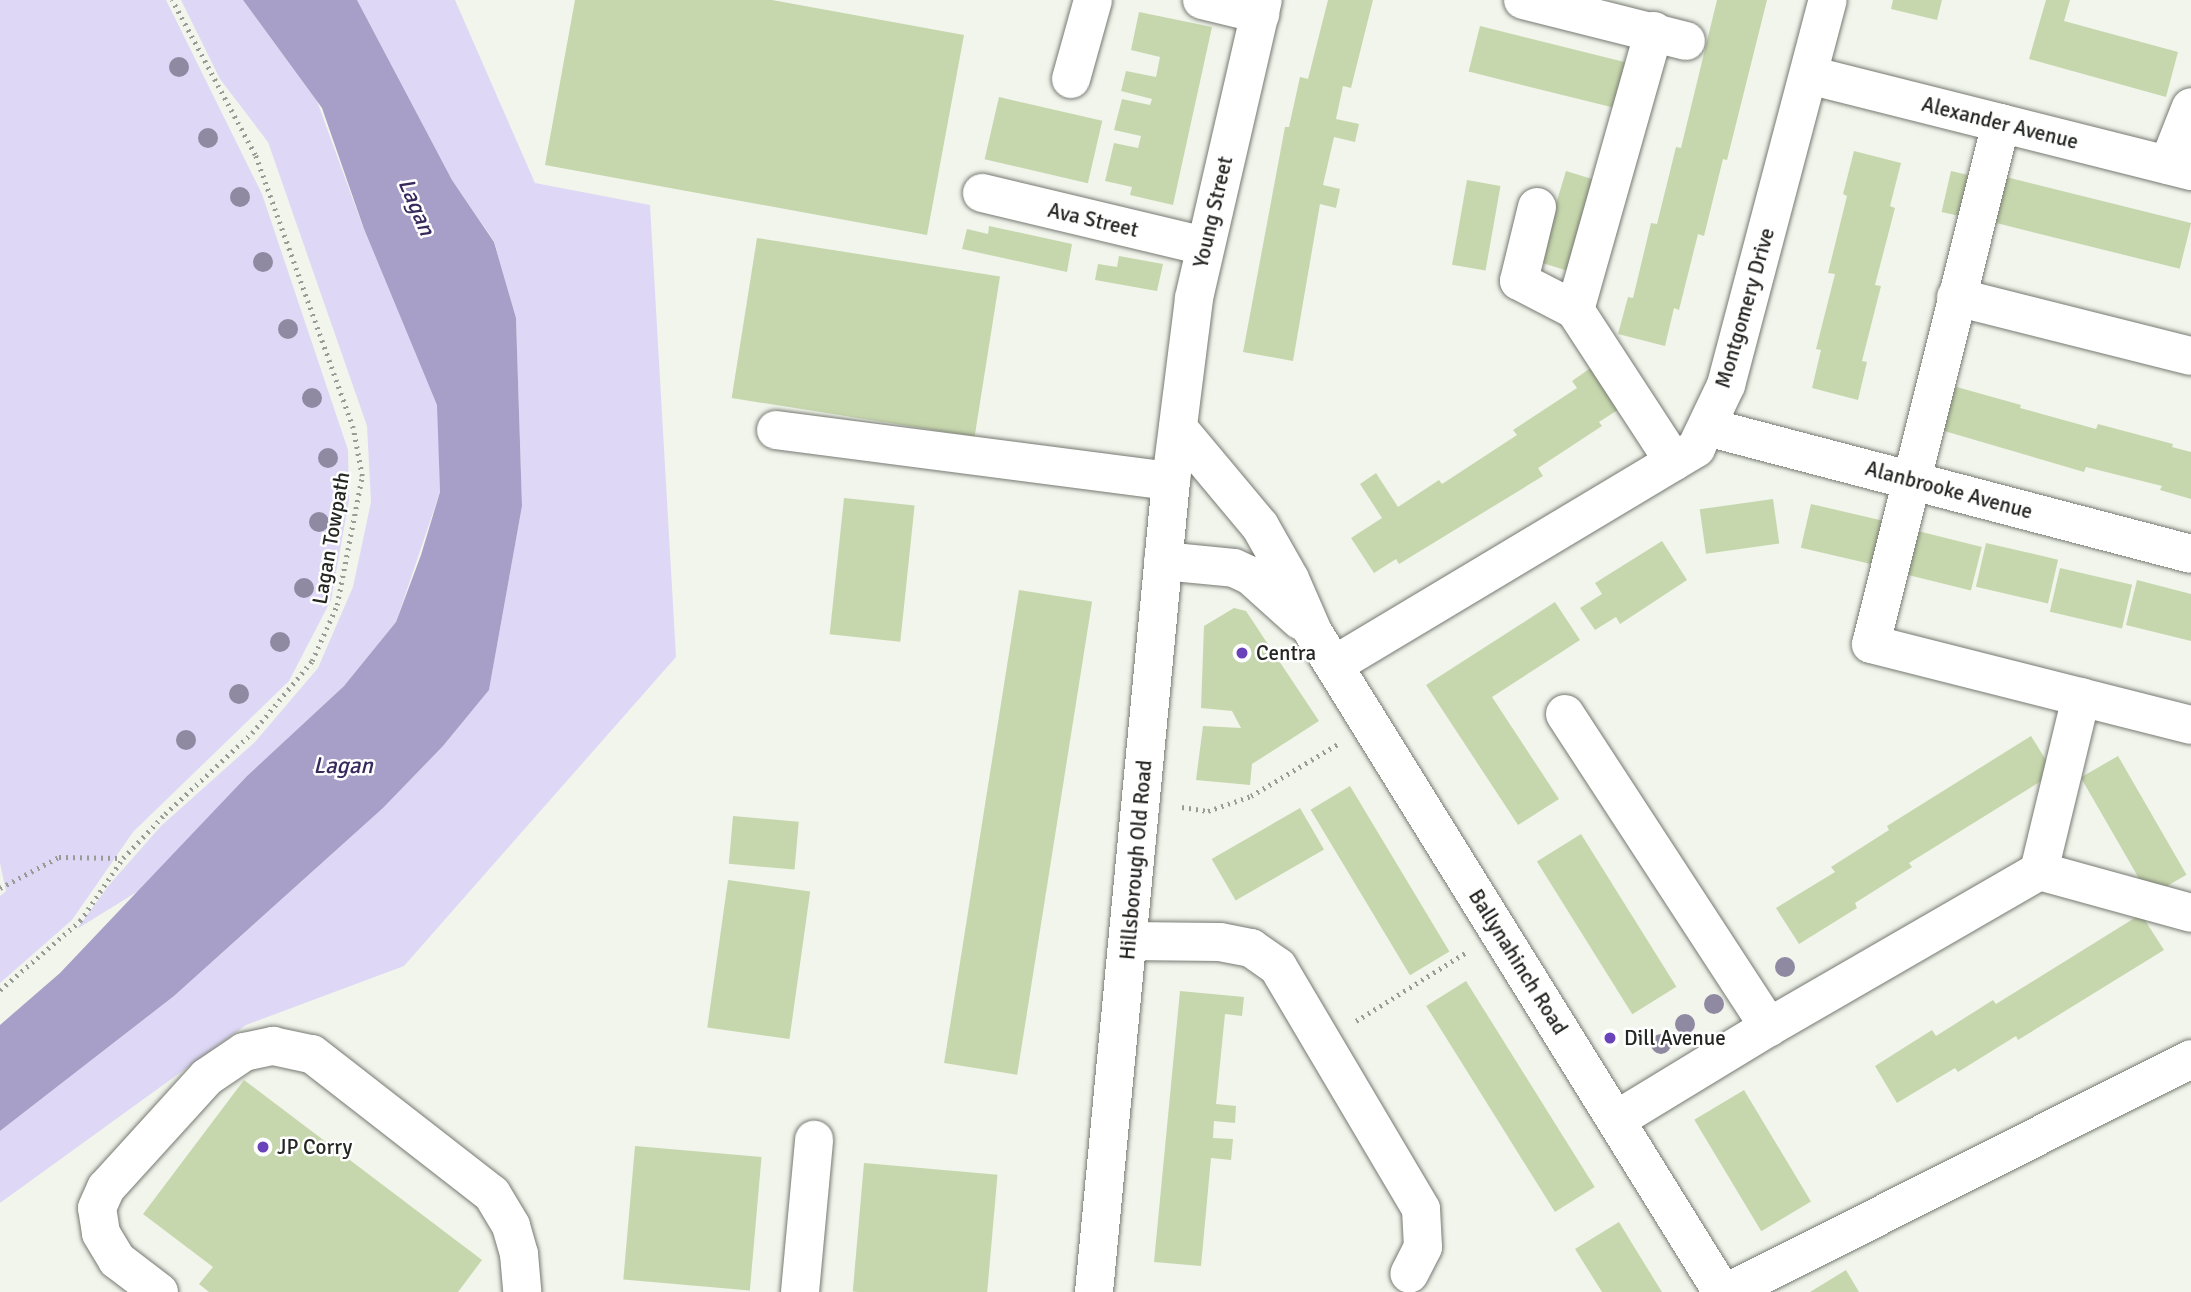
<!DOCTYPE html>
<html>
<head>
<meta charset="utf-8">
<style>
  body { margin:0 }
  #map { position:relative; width:2191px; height:1292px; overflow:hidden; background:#f1f5ec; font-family:Signika,sans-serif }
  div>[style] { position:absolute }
  .green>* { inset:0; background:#ded8f6 }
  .water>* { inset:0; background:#a79fc8 }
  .building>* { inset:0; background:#c7d7ad; transform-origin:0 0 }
  .path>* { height:4.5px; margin-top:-2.25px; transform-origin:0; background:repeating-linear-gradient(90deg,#989c95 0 2px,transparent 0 7px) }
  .roads { filter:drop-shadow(0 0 2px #767a72) drop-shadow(0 0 2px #767a72) }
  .minor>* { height:38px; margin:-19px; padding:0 19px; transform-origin:19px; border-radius:19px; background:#fff }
  .trees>* { width:20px; height:20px; margin:-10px; border-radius:50%; background:#8f89a2 }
  .dots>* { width:19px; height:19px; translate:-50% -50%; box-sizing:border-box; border:4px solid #fff; border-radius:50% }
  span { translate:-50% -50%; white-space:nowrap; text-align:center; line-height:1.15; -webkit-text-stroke:5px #fff; paint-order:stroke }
  .street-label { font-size:21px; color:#242622 }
  .poi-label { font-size:21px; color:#242622 }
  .left { translate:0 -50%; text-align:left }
  .water-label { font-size:23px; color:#38295d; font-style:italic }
</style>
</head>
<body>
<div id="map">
  <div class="green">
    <div style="clip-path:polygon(0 0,166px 0,262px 194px,348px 450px,349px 500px,331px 600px,289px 681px,133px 832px,72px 920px,0 983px,0 896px,6px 891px,0 863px)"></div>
    <div style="clip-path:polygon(181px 0,243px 0,317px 101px,363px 227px,438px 406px,440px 492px,396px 622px,346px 684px,245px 778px,140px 890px,77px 929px,109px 885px,161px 826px,255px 742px,318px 668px,353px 587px,371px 502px,367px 426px,268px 142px,220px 79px)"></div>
    <div style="clip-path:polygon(357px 0,455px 0,535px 183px,650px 205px,676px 657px,404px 966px,246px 1025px,0 1203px,0 1131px,174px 996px,383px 808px,443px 746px,489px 690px,522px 506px,516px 318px,494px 241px,452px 180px)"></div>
  </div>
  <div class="water">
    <div style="clip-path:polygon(243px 0,357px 0,452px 180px,494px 242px,516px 318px,522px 506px,489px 690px,443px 746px,383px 808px,174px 996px,0 1131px,0 1025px,60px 973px,247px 776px,344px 686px,396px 622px,421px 555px,440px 492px,437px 405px,364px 229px,322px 108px)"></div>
  </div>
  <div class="building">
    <div style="clip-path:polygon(575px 0,772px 0,964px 35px,927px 235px,545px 165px)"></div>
    <div style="clip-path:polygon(1328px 0,1373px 0,1351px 88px,1343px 86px,1336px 119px,1359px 124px,1355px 142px,1334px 137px,1323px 185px,1340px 189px,1336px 208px,1320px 204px,1293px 361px,1243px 352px,1285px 127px,1289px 127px,1300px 77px,1308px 79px)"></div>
    <div style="clip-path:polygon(1717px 0,1767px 0,1727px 160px,1723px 159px,1704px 236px,1698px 234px,1679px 310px,1674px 308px,1665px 346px,1618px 334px,1628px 297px,1633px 298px,1651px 223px,1657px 224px,1676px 147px,1681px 148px)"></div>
    <div style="clip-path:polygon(1893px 0,1942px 0,1937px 20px,1891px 9px)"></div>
    <div style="clip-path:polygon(2046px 0,2070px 0,2064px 21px,2178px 52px,2166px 97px,2029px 59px)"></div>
    <div style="clip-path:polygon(1139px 12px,1212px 27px,1173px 205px,1130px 195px,1132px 187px,1105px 181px,1114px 143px,1138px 148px,1141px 136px,1114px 130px,1122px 99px,1150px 105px,1152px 99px,1121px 91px,1126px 71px,1156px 77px,1160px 57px,1131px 50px)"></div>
    <div style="left:1480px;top:26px;width:153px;height:47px;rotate:14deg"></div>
    <div style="left:999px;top:97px;width:106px;height:64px;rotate:13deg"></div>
    <div style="clip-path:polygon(1854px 151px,1901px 163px,1890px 206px,1895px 208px,1875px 285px,1881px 286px,1862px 361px,1867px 362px,1858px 400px,1812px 388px,1821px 350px,1816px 349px,1835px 274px,1828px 273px,1847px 196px,1843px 194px)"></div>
    <div style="left:1566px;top:171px;width:34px;height:95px;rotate:17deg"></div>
    <div style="left:1951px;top:171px;width:22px;height:42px;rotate:13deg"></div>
    <div style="left:1998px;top:175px;width:199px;height:47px;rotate:14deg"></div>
    <div style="left:1467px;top:180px;width:34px;height:86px;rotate:10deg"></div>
    <div style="clip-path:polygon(989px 226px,1072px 244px,1067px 272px,962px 249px,967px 229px,988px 234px)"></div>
    <div style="left:757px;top:238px;width:246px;height:162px;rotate:9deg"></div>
    <div style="clip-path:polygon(1119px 256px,1163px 264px,1157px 291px,1095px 280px,1098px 264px,1117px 267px)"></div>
    <div style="clip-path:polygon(1599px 362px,1627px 404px,1599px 422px,1602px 426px,1538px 468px,1543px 476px,1399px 564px,1396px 559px,1374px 573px,1351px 538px,1382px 518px,1360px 484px,1376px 473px,1398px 507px,1439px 480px,1442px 484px,1517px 435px,1513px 430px,1577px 388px,1572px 381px)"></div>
    <div style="clip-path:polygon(1946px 384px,2021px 405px,2020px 408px,2096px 429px,2098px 424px,2173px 444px,2172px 447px,2191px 452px,2191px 499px,2160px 490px,2162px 486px,2086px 467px,2084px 472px,1934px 428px)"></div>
    <div style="left:844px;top:498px;width:71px;height:137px;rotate:6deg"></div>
    <div style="left:1773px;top:499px;width:45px;height:74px;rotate:82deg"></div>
    <div style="left:1811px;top:504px;width:74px;height:45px;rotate:13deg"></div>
    <div style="left:1910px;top:529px;width:74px;height:45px;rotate:14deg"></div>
    <div style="clip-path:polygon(1662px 541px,1687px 580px,1620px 624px,1616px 617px,1595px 630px,1580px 608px,1602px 594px,1595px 583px)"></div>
    <div style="left:1986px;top:543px;width:74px;height:45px;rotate:13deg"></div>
    <div style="left:2060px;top:568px;width:74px;height:45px;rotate:13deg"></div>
    <div style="clip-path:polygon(2137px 580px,2191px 594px,2191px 641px,2126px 625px)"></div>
    <div style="left:1019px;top:590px;width:74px;height:479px;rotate:9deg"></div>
    <div style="clip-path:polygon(1555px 602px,1580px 640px,1492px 697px,1559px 799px,1518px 825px,1426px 685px)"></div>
    <div style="clip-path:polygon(1234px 608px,1246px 611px,1319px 721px,1252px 764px,1250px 785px,1196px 780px,1203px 726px,1241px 728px,1232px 711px,1201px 708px,1204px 626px)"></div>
    <div style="clip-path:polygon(2031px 736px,2054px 773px,1909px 863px,1912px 867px,1855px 903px,1857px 908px,1799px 944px,1776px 908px,1835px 872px,1831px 867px,1889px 830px,1887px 826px)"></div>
    <div style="left:2118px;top:756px;width:137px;height:43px;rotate:60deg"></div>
    <div style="left:1350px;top:786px;width:193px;height:46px;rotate:59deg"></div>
    <div style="left:1300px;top:808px;width:48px;height:102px;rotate:60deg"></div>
    <div style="left:733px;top:816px;width:66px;height:48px;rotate:5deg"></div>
    <div style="left:1581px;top:834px;width:180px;height:52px;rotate:58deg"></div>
    <div style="left:728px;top:880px;width:83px;height:149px;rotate:8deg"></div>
    <div style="clip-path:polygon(2141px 914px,2164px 950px,2018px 1040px,2016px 1036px,1958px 1072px,1955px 1068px,1897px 1103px,1875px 1066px,1932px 1030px,1936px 1036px,1993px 1000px,1996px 1004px)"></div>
    <div style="left:1466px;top:981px;width:243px;height:47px;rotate:58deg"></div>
    <div style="clip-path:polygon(1180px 991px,1244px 997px,1242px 1016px,1225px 1014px,1216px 1104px,1236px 1106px,1235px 1123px,1214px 1121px,1213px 1138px,1233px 1139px,1231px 1160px,1211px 1158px,1201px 1266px,1154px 1262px)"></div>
    <div style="clip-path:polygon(244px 1080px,482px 1260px,458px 1292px,209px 1292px,199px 1284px,213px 1267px,143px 1214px)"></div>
    <div style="left:1744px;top:1090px;width:130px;height:58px;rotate:59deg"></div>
    <div style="left:635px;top:1146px;width:127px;height:134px;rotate:5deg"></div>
    <div style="left:864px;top:1163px;width:134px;height:129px;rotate:5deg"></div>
    <div style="clip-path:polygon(1619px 1222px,1636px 1250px,1662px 1292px,1602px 1292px,1575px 1249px)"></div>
    <div style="clip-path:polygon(1846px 1270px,1859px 1292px,1810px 1292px)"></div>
  </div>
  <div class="path">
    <div style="left:1182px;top:807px;width:26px;rotate:9deg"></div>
    <div style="left:1208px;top:811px;width:46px;rotate:-19.2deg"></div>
    <div style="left:1251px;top:796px;width:101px;rotate:-30.9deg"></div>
    <div style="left:0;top:888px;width:67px;rotate:-27.7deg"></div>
    <div style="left:59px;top:857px;width:63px;rotate:0.9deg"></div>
    <div style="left:0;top:990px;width:106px;rotate:-40.8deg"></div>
    <div style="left:80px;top:921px;width:76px;rotate:-55.7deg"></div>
    <div style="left:123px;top:858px;width:61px;rotate:-46.3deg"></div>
    <div style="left:165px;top:814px;width:119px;rotate:-43deg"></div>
    <div style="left:252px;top:733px;width:94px;rotate:-50.2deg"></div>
    <div style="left:312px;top:661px;width:61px;rotate:-65.9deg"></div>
    <div style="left:337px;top:605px;width:131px;rotate:-79deg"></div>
    <div style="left:362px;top:476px;width:49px;rotate:-100.6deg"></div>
    <div style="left:353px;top:428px;width:290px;rotate:-109.7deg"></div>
    <div style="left:255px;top:155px;width:176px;rotate:-118.2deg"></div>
    <div style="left:1356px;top:1021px;width:131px;rotate:-31.9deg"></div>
  </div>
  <div class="roads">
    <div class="minor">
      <div style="left:1202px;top:0;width:60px;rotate:13.6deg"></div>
      <div style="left:1523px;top:0;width:168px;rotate:14.1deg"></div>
      <div style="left:1809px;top:75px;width:394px;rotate:14.1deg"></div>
      <div style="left:1071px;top:79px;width:82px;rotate:-74.4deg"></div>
      <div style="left:2001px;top:123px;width:537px;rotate:104.01deg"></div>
      <div style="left:1871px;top:644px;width:330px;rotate:14.2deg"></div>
      <div style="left:2168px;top:165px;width:62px;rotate:-68.4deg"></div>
      <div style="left:982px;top:193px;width:228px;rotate:13.4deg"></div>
      <div style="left:1537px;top:207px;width:76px;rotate:103.7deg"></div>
      <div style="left:1519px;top:281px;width:63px;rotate:27.4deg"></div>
      <div style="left:1575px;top:310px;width:181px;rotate:56.9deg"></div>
      <div style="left:1956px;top:297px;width:242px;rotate:14.1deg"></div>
      <div style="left:1575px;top:310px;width:290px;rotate:-74.2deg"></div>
      <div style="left:1707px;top:427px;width:500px;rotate:14.7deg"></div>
      <div style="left:1178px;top:428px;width:128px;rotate:50.1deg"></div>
      <div style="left:1260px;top:526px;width:61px;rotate:60.5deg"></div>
      <div style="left:1290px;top:579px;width:58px;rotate:66.5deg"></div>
      <div style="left:1313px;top:632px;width:776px;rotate:58.21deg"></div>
      <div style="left:776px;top:430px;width:398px;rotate:7.4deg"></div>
      <div style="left:1163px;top:561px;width:71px;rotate:5.6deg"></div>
      <div style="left:1234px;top:568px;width:19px;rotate:25deg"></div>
      <div style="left:1251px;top:576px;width:67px;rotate:42deg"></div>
      <div style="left:1334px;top:665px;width:422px;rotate:-30.9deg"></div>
      <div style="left:1696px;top:448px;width:70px;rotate:-64.5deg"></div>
      <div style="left:1726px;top:385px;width:398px;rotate:-75.2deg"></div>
      <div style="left:1565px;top:714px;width:374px;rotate:56.9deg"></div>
      <div style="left:2039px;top:871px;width:179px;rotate:-76.4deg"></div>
      <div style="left:2039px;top:871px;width:158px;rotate:15.4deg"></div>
      <div style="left:1128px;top:941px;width:92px;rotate:0.6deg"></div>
      <div style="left:1220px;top:942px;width:32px;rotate:11deg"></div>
      <div style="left:1251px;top:948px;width:33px;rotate:35deg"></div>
      <div style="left:1278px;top:967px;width:281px;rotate:59.4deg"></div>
      <div style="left:1421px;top:1209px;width:38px;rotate:87deg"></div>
      <div style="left:1423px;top:1247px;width:30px;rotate:117deg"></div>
      <div style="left:1616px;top:1120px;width:179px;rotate:-31.3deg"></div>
      <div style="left:1769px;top:1027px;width:312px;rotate:-30deg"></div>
      <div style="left:159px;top:1292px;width:53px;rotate:-142.7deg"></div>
      <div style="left:117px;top:1260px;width:31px;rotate:-121deg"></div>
      <div style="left:101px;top:1233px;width:25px;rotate:-99deg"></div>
      <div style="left:97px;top:1208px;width:22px;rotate:-66deg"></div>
      <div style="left:106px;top:1188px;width:150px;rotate:-47.7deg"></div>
      <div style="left:207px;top:1077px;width:45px;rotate:-34deg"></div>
      <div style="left:244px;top:1052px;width:30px;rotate:-12deg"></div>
      <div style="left:273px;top:1046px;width:40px;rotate:12deg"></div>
      <div style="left:312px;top:1054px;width:228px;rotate:37.9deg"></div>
      <div style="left:492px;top:1194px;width:37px;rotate:59deg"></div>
      <div style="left:511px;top:1226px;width:29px;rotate:74deg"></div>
      <div style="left:519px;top:1254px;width:38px;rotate:85deg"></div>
      <div style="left:800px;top:1292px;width:153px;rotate:-84.7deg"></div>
      <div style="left:1094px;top:1292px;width:815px;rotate:-84.58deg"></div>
      <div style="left:1171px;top:481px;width:184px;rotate:-82.8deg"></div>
      <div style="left:1194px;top:298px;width:306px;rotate:-77deg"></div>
      <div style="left:1728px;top:1292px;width:518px;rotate:-26.71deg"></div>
    </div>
  </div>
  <div class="trees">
    <div style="left:179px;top:67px"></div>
    <div style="left:208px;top:138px"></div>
    <div style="left:240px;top:197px"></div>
    <div style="left:263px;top:262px"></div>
    <div style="left:288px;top:329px"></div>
    <div style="left:312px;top:398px"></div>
    <div style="left:328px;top:458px"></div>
    <div style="left:319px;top:522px"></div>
    <div style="left:304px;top:588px"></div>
    <div style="left:280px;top:642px"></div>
    <div style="left:239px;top:694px"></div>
    <div style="left:186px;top:740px"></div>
    <div style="left:1785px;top:967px"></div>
    <div style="left:1714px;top:1004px"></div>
    <div style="left:1685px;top:1024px"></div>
    <div style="left:1661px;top:1044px"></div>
  </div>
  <div class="dots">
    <div style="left:1242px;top:653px;background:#6a42ba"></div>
    <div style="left:1610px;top:1038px;background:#6a42ba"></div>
    <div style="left:263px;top:1147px;background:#6a42ba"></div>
  </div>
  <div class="street-label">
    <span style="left:2000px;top:123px;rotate:14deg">Alexander Avenue</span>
    <span style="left:1213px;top:212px;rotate:-77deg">Young Street</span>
    <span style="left:1093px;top:220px;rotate:13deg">Ava Street</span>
    <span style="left:1745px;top:308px;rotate:-74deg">Montgomery Drive</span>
    <span style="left:1949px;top:490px;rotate:15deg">Alanbrooke Avenue</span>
    <span style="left:331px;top:538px;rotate:-80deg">Lagan Towpath</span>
    <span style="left:1136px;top:860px;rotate:-85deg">Hillsborough Old Road</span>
    <span style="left:1518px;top:962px;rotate:58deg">Ballynahinch Road</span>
  </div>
  <div class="poi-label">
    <span class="left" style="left:1256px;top:653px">Centra</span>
    <span class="left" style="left:1624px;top:1038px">Dill Avenue</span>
    <span class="left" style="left:277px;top:1147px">JP Corry</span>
  </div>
  <div class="water-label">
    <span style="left:416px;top:207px;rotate:67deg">Lagan</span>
    <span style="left:343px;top:766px">Lagan</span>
  </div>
</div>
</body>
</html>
